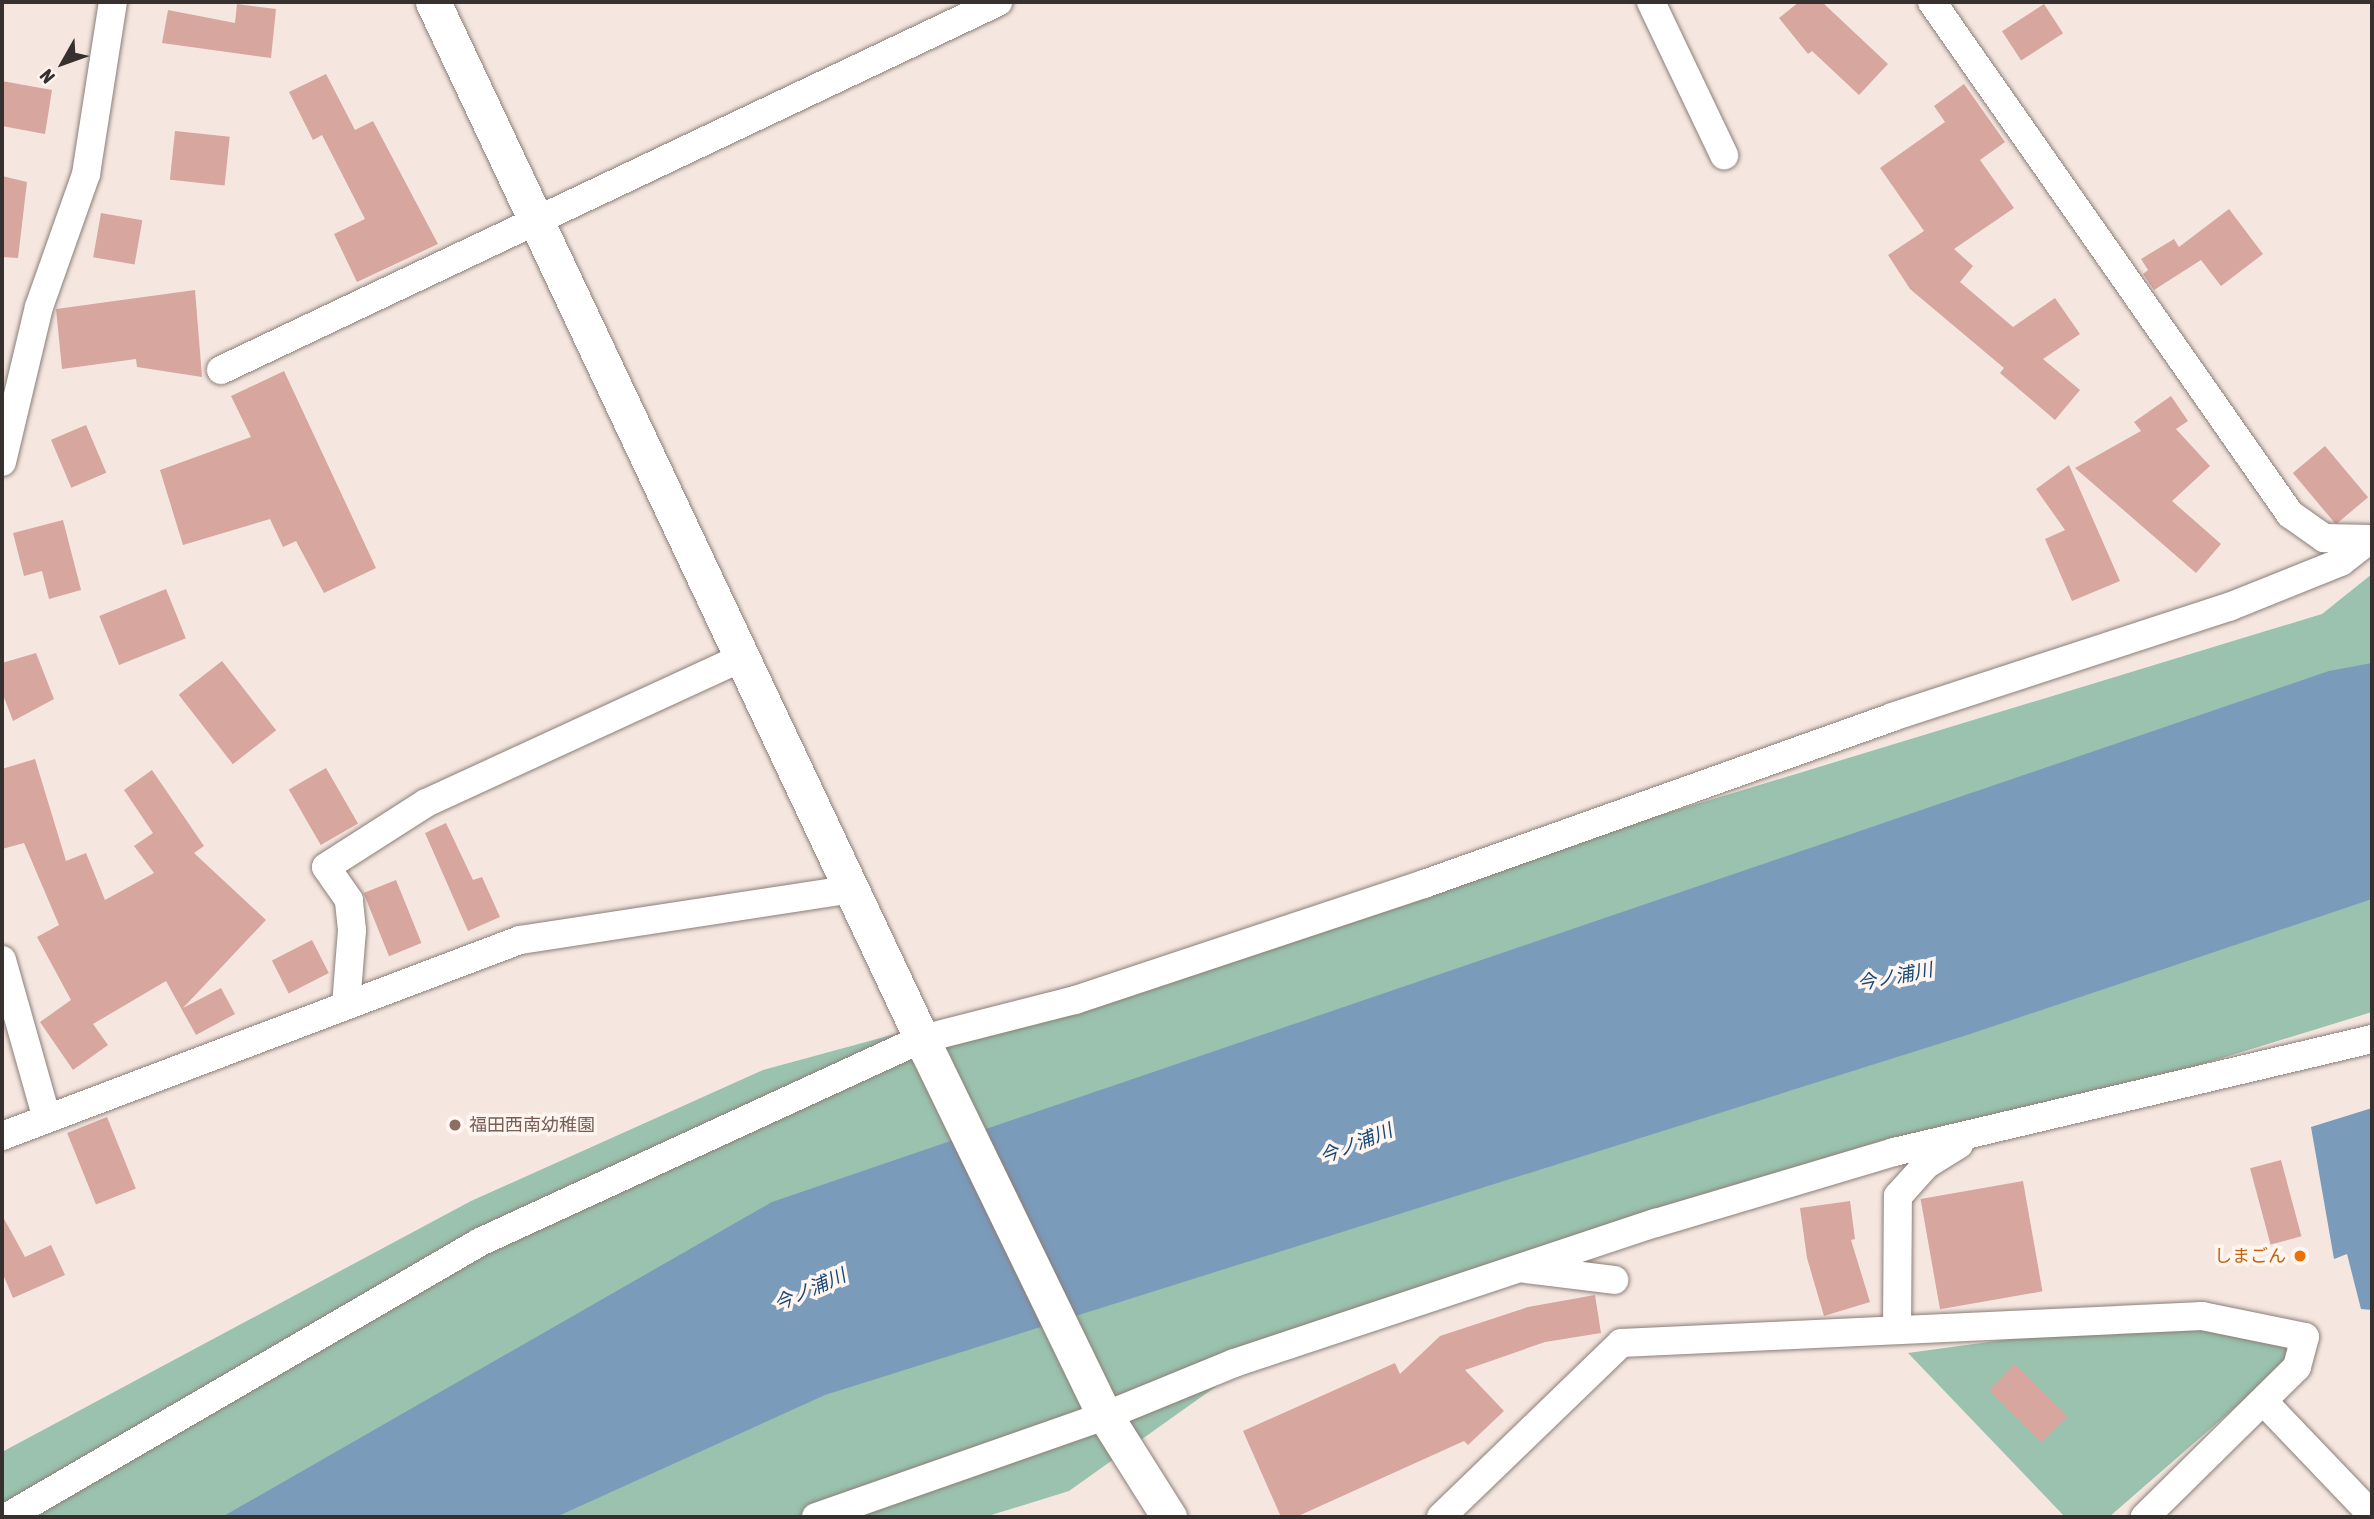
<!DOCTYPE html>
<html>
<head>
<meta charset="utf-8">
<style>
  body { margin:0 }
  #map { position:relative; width:2374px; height:1519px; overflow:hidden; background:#f5e7e0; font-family:"Asap Condensed","Noto Sans JP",sans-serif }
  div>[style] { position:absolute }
  .green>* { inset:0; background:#9ac2ae }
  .water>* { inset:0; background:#7b9bbb }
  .building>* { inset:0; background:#d7a69e; transform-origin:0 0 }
  .roads { filter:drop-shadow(0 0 2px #8b7e78) drop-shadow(0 0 2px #8b7e78) }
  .minor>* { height:28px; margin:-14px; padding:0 14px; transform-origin:14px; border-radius:14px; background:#fff }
  .tertiary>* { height:35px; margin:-17.5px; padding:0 17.5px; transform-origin:17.5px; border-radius:17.5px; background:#fff }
  .dots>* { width:19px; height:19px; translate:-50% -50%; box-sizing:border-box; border:4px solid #fef5f1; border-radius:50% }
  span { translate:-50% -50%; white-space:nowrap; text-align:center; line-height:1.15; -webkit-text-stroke:7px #fef5f1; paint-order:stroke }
  .education-label { font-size:18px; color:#785e54 }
  .left { translate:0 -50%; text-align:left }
  .food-label { font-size:18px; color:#c56008 }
  .right { translate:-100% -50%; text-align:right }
  .water-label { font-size:19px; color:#174873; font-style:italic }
  .frame { position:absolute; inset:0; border:4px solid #36302e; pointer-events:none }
  .north { position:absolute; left:28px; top:28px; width:70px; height:70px; -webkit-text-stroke:5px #fef5f1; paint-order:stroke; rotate:230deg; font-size:19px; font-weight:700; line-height:28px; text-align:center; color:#36302e }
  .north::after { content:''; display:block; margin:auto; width:24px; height:32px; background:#36302e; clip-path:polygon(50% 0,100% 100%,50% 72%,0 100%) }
</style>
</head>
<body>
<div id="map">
  <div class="green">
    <div style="clip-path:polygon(2372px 574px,2372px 1012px,1263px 1353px,1069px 1491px,985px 1517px,2px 1517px,2px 1452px,471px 1201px,763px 1070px,1332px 915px,2322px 614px)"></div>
    <div style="clip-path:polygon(2156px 1319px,2302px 1349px,2109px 1517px,2065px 1517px,1908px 1353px)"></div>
  </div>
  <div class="water">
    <div style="clip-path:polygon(2372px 663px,2372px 899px,1967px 1035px,825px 1395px,556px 1517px,222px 1517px,772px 1202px,2329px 671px)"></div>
    <div style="clip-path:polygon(2372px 1108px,2372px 1310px,2361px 1309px,2347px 1254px,2334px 1259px,2311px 1127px)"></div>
  </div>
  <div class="building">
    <div style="clip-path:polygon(1799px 2px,1822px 2px,1888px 64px,1859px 95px,1812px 51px,1808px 54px,1779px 18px)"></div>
    <div style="clip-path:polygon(237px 4px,276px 9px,271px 58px,162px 43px,168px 10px,235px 23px)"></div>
    <div style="left:2044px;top:4px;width:35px;height:50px;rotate:57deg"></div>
    <div style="clip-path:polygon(326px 74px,355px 130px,373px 121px,438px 244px,357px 282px,334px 234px,365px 219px,322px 135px,313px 140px,289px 92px)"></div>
    <div style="clip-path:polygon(2px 81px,52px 90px,45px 134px,2px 126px)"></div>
    <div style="clip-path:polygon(1964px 84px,2005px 142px,1980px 160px,2014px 208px,1954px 249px,1973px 266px,1960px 282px,2013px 327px,2055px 298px,2080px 334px,2043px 359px,2080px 390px,2055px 420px,2000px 373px,2004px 368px,1910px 289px,1888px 255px,1924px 231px,1880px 168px,1945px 122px,1934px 106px)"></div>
    <div style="left:175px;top:131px;width:55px;height:49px;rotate:6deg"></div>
    <div style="clip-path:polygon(2px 176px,27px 182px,18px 258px,2px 257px)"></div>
    <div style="clip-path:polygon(2229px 209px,2263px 254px,2221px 286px,2201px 260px,2154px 290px,2143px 274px,2148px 270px,2141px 259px,2174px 239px,2179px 247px)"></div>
    <div style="left:101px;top:213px;width:42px;height:45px;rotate:10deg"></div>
    <div style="clip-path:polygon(195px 290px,202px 377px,137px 367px,136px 359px,62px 369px,56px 309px)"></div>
    <div style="clip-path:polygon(284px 371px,376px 568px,324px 593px,296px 541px,283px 547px,270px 519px,183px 545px,160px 470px,251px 437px,231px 396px)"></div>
    <div style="clip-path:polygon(2171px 396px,2188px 421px,2176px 429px,2210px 466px,2172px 501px,2221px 544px,2196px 573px,2075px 468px,2141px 431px,2134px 422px)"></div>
    <div style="left:86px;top:425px;width:52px;height:38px;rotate:67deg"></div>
    <div style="left:2325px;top:446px;width:67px;height:42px;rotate:50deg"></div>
    <div style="clip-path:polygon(2069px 465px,2120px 581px,2072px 601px,2045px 539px,2065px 530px,2036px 489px)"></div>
    <div style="clip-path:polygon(63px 520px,81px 590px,49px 599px,42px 571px,24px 576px,13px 533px)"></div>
    <div style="left:166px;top:589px;width:53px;height:72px;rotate:68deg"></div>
    <div style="clip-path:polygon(36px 653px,54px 699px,13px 721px,2px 692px,2px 663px)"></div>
    <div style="left:222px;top:661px;width:88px;height:55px;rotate:52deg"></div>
    <div style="clip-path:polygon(35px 759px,66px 861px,86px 853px,105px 900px,154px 873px,134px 846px,153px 833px,124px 790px,152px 770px,204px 846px,194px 853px,266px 920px,183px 1008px,221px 988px,235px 1014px,196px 1035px,166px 981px,93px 1024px,108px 1045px,73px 1070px,40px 1022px,71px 1000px,37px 937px,59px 925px,24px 843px,2px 849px,2px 769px)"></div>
    <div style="left:326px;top:768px;width:64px;height:43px;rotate:60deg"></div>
    <div style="clip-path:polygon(446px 823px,473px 880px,482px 877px,500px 917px,468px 931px,425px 833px)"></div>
    <div style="left:396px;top:880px;width:68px;height:35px;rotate:68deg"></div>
    <div style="left:312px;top:940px;width:37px;height:45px;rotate:63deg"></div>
    <div style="left:107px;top:1117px;width:77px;height:43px;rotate:68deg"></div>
    <div style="left:2281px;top:1160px;width:79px;height:32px;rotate:75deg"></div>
    <div style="left:2023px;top:1181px;width:112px;height:104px;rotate:80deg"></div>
    <div style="clip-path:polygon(1850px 1201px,1855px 1239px,1851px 1240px,1870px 1302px,1824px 1316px,1807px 1258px,1800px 1208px)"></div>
    <div style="clip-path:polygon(2px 1215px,25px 1257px,51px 1245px,65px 1275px,13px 1298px,2px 1272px)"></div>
    <div style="clip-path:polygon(1595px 1295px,1601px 1333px,1545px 1342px,1465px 1370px,1504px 1411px,1468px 1445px,1464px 1441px,1296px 1517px,1281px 1517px,1243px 1431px,1395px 1363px,1400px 1374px,1440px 1336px,1528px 1307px)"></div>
    <div style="left:2015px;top:1364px;width:74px;height:37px;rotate:45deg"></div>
  </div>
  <div class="roads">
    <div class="minor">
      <div style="left:1651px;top:2px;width:170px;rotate:64.5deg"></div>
      <div style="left:1932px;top:2px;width:625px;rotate:55.04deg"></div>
      <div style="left:2290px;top:514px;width:42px;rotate:35.2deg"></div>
      <div style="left:2324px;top:538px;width:48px;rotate:1.2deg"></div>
      <div style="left:221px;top:370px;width:860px;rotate:-25.34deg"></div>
      <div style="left:2px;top:462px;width:159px;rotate:-76.6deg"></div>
      <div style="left:39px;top:307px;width:141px;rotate:-70.5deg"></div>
      <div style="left:86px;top:174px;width:174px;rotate:-81.1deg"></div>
      <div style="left:2px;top:960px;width:162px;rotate:74.2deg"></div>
      <div style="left:346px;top:1005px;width:75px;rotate:-85.4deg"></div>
      <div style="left:352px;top:930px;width:30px;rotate:-96deg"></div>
      <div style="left:349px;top:900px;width:40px;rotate:-124.9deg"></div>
      <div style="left:326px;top:867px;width:119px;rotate:-32.6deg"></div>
      <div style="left:426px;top:803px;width:350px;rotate:-24.7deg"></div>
      <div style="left:2px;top:1136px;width:554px;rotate:-20.73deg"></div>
      <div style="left:520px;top:940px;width:338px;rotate:-8.7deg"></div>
      <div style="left:1526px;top:1269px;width:89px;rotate:7.1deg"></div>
      <div style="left:1897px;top:1330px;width:134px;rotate:-89.6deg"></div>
      <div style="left:1898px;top:1196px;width:42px;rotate:-47.9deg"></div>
      <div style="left:1926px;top:1165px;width:39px;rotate:-32deg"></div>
      <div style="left:2265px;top:1403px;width:155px;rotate:46.3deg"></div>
      <div style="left:7px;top:1517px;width:547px;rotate:-30.17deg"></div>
      <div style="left:480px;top:1242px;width:486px;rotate:-24.7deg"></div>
      <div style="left:922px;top:1039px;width:158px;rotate:-14.3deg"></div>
      <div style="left:1075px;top:1000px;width:368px;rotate:-18.4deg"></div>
      <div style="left:1424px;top:884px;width:497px;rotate:-19.6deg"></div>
      <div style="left:1892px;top:717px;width:354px;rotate:-18.1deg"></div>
      <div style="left:2229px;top:607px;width:121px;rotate:-21.9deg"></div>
      <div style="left:2341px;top:562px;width:34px;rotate:-38deg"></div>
      <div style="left:816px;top:1517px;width:306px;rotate:-19.3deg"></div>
      <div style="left:1105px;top:1416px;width:139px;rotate:-22.3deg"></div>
      <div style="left:1234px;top:1363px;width:445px;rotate:-18.4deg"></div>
      <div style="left:1656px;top:1223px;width:248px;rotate:-16.6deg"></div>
      <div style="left:1894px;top:1152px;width:491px;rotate:-13.3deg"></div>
      <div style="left:1441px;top:1517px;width:250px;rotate:-44deg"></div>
      <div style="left:1621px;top:1343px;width:582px;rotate:-2.66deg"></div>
      <div style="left:2202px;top:1316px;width:105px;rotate:11.5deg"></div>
      <div style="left:2305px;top:1337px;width:31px;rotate:105deg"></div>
      <div style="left:2297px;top:1367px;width:214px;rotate:135.4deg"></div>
    </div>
    <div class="tertiary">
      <div style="left:433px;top:2px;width:1159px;rotate:64.76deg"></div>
      <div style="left:927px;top:1050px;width:399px;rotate:64.1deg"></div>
      <div style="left:1101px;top:1409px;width:128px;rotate:57.8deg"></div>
    </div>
  </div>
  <div class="dots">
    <div style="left:455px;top:1125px;background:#8d6e63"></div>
    <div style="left:2300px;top:1256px;background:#e8710a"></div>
  </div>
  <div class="education-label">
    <span class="left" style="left:469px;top:1125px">福田西南幼稚園</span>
  </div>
  <div class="food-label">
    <span class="right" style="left:2286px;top:1256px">しまごん</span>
  </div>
  <div class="water-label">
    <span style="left:1895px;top:977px;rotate:-11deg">今ノ浦川</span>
    <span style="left:1356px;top:1144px;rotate:-22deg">今ノ浦川</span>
    <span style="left:810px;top:1290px;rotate:-24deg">今ノ浦川</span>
  </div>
  <div class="frame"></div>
  <div class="north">N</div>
</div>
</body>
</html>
